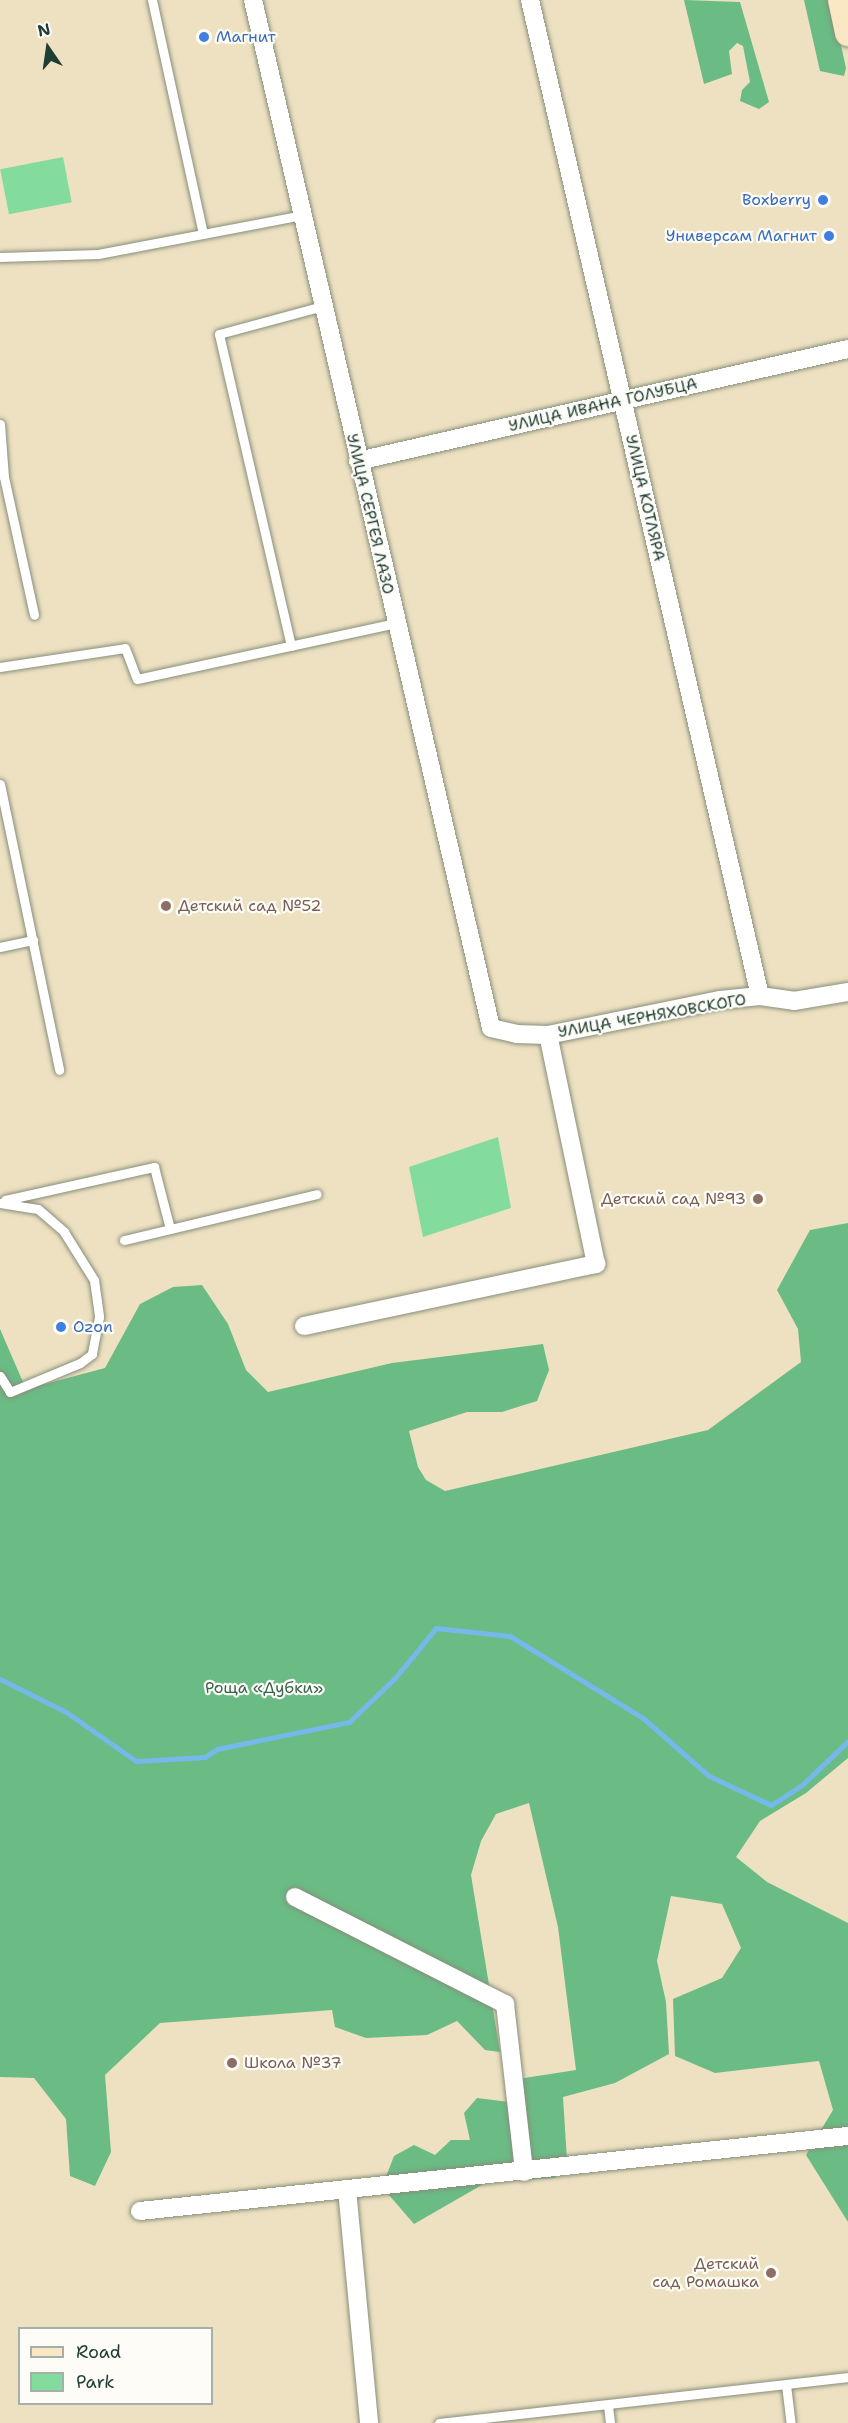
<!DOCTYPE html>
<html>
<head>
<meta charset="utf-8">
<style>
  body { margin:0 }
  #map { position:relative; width:848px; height:2423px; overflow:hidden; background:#eee1c2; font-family:"Shantell Sans",sans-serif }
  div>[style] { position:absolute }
  .green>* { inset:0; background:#84db9e; transform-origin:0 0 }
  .forest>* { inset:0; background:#6bbb85 }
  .stream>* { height:5px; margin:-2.5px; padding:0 2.5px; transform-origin:2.5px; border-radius:2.5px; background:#74b9ea }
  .roads { filter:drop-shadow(0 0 2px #868f7b) drop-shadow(0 0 2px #868f7b) }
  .service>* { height:9px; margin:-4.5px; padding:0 4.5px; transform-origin:4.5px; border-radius:4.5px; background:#fff }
  .minor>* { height:18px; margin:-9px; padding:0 9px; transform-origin:9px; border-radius:9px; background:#fff }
  .secondary>* { height:26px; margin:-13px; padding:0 13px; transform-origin:13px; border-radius:13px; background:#fae7c3 }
  .dots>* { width:16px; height:16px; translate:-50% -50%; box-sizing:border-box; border:3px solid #fdfcf7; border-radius:50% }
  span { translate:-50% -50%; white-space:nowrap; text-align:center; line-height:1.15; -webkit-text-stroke:4.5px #fdfcf7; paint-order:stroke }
  .shop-label { font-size:16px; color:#366cbe }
  .left { translate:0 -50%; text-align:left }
  .right { translate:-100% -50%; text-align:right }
  .street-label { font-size:16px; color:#1f3d34 }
  .education-label { font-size:16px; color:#785e54 }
  .park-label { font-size:16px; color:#38644e }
  .legend { position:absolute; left:18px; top:2327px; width:195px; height:78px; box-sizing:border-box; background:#fdfcf7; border:2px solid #a4b0a9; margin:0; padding:8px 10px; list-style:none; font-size:18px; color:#1f3d34 }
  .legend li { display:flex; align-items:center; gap:12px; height:30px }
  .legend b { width:30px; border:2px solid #a4b0a9 }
  .north { position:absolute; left:18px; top:18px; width:60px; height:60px; -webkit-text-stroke:4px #fdfcf7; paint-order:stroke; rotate:347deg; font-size:16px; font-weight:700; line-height:24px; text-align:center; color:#1f3d34 }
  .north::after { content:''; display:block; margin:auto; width:21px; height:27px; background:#1f3d34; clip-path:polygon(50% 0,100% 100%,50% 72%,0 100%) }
</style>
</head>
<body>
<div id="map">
  <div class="green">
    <div style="left:63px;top:157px;width:46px;height:64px;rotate:79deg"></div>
    <div style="clip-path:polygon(498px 1137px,511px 1208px,423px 1237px,409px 1167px)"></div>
  </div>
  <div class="forest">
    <div style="clip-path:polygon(684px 0,740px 2px,769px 102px,759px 109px,740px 101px,742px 90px,750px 82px,743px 46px,737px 43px,729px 51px,732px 74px,704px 84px)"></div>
    <div style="clip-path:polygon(804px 0,831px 0,846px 68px,844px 76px,820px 71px)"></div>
    <div style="clip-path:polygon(848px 1223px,848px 1758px,806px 1793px,760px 1821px,736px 1857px,767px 1882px,848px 1923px,848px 2222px,806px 2155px,833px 2110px,819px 2061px,715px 2073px,675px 2056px,673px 1999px,722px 1978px,741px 1948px,722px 1904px,671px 1896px,657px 1961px,666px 2002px,669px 2054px,615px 2083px,563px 2097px,567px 2160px,555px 2178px,487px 2182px,414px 2224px,382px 2187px,394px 2156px,414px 2145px,435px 2155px,451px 2140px,470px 2140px,464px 2113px,477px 2098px,509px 2102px,518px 2079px,576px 2070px,558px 1927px,529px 1803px,496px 1814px,481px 1841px,471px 1875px,500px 2052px,485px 2050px,457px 2021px,427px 2035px,366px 2038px,335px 2027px,332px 2010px,160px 2023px,105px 2075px,111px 2152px,95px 2186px,70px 2176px,66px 2119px,34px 2078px,0 2077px,0 1329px,26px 1389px,105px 1368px,140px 1304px,173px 1287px,202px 1285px,228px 1324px,246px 1370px,268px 1392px,392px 1363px,543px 1344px,549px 1370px,537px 1401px,502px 1412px,467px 1412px,409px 1431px,418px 1467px,426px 1480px,445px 1491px,708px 1430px,801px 1362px,798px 1329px,777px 1290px,810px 1230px)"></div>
  </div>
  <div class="stream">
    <div style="left:0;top:1679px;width:74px;rotate:26.6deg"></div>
    <div style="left:66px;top:1712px;width:85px;rotate:35deg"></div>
    <div style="left:136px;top:1761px;width:69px;rotate:-3.3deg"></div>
    <div style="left:205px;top:1757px;width:14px;rotate:-34deg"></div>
    <div style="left:217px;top:1749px;width:135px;rotate:-11.6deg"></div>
    <div style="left:349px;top:1722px;width:62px;rotate:-43.7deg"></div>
    <div style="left:394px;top:1679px;width:66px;rotate:-50.5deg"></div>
    <div style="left:436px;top:1628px;width:74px;rotate:6.2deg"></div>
    <div style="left:510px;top:1636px;width:156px;rotate:31.7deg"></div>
    <div style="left:643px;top:1718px;width:88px;rotate:41.3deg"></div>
    <div style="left:709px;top:1776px;width:68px;rotate:25.1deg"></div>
    <div style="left:771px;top:1805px;width:38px;rotate:-33deg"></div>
    <div style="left:803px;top:1784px;width:62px;rotate:-43.7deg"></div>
  </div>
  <div class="roads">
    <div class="service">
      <div style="left:152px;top:0;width:239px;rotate:77.7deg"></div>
      <div style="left:0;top:257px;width:98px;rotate:-1.8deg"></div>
      <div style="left:98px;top:254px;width:209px;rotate:-10.8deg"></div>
      <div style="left:0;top:424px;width:53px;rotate:85.7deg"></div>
      <div style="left:4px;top:477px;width:141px;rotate:77.7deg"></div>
      <div style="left:291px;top:646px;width:320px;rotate:-103deg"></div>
      <div style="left:219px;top:334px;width:108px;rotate:-15.1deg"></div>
      <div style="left:0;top:667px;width:126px;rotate:-8.6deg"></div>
      <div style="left:125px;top:648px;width:33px;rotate:69deg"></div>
      <div style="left:137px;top:679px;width:265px;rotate:-12.2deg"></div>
      <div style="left:0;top:784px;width:292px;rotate:78.3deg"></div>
      <div style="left:0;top:947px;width:34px;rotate:-12deg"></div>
      <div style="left:5px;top:1200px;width:153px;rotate:-12.5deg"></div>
      <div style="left:154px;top:1167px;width:64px;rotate:75.5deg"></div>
      <div style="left:0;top:1203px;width:38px;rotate:9deg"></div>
      <div style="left:38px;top:1209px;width:35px;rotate:41deg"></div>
      <div style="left:64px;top:1232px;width:57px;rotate:58deg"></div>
      <div style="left:94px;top:1280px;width:37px;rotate:82deg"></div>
      <div style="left:99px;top:1317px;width:38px;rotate:101deg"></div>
      <div style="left:92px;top:1354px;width:15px;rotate:143deg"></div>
      <div style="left:80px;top:1363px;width:76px;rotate:157.5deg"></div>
      <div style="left:10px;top:1392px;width:19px;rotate:-122deg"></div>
      <div style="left:124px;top:1240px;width:198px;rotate:-13.4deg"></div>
      <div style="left:786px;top:2385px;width:38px;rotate:83deg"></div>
      <div style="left:608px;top:2406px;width:17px;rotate:83deg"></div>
      <div style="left:439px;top:2423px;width:412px;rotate:-6.4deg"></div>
    </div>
    <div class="minor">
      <div style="left:253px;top:0;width:1055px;rotate:76.96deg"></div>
      <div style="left:491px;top:1028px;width:26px;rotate:13deg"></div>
      <div style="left:516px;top:1034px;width:32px;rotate:2deg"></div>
      <div style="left:548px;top:1035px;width:176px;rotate:-11.5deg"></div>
      <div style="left:720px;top:1000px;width:40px;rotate:-5.7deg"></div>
      <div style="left:760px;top:996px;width:34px;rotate:8deg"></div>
      <div style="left:794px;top:1001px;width:55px;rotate:-9.5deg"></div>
      <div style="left:530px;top:0;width:1022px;rotate:77deg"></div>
      <div style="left:358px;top:461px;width:503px;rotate:-12.88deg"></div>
      <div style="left:304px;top:1326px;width:299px;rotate:-12deg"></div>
      <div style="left:596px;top:1264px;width:234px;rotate:-101.8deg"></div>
      <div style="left:295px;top:1897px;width:236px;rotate:27deg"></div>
      <div style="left:505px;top:2004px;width:169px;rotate:83.5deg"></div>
      <div style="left:347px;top:2189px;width:235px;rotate:84.6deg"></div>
      <div style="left:140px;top:2211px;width:712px;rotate:-6.05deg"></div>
    </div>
    <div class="secondary">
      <div style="left:841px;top:0;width:34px;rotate:78deg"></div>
    </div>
  </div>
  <div class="dots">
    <div style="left:204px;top:37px;background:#3f7fe0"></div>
    <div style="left:823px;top:200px;background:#3f7fe0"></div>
    <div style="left:829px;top:236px;background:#3f7fe0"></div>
    <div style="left:166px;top:906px;background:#8d6e63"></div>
    <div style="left:758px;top:1199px;background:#8d6e63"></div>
    <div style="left:61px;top:1327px;background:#3f7fe0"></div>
    <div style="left:232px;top:2063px;background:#8d6e63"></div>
    <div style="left:771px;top:2273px;background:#8d6e63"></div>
  </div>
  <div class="shop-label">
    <span class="left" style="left:216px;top:37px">Магнит</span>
    <span class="right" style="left:811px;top:200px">Boxberry</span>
    <span class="right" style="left:817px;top:236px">Универсам Магнит</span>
    <span class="left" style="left:73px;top:1327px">Ozon</span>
  </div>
  <div class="street-label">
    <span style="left:603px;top:405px;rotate:-13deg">УЛИЦА ИВАНА ГОЛУБЦА</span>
    <span style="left:645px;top:498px;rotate:77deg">УЛИЦА КОТЛЯРА</span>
    <span style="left:370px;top:514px;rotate:77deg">УЛИЦА СЕРГЕЯ ЛАЗО</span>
    <span style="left:652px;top:1016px;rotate:-10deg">УЛИЦА ЧЕРНЯХОВСКОГО</span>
  </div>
  <div class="education-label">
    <span class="left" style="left:178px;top:906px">Детский сад №52</span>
    <span class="right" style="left:746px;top:1199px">Детский сад №93</span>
    <span class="left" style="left:244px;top:2063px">Школа №37</span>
    <span class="right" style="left:759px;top:2273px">Детский<br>сад Ромашка</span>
  </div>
  <div class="park-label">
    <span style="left:264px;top:1688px">Роща «Дубки»</span>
  </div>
  <ul class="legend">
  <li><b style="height:8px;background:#fae7c3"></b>Road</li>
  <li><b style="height:16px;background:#84db9e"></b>Park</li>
  </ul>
  <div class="north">N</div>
</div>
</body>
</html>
